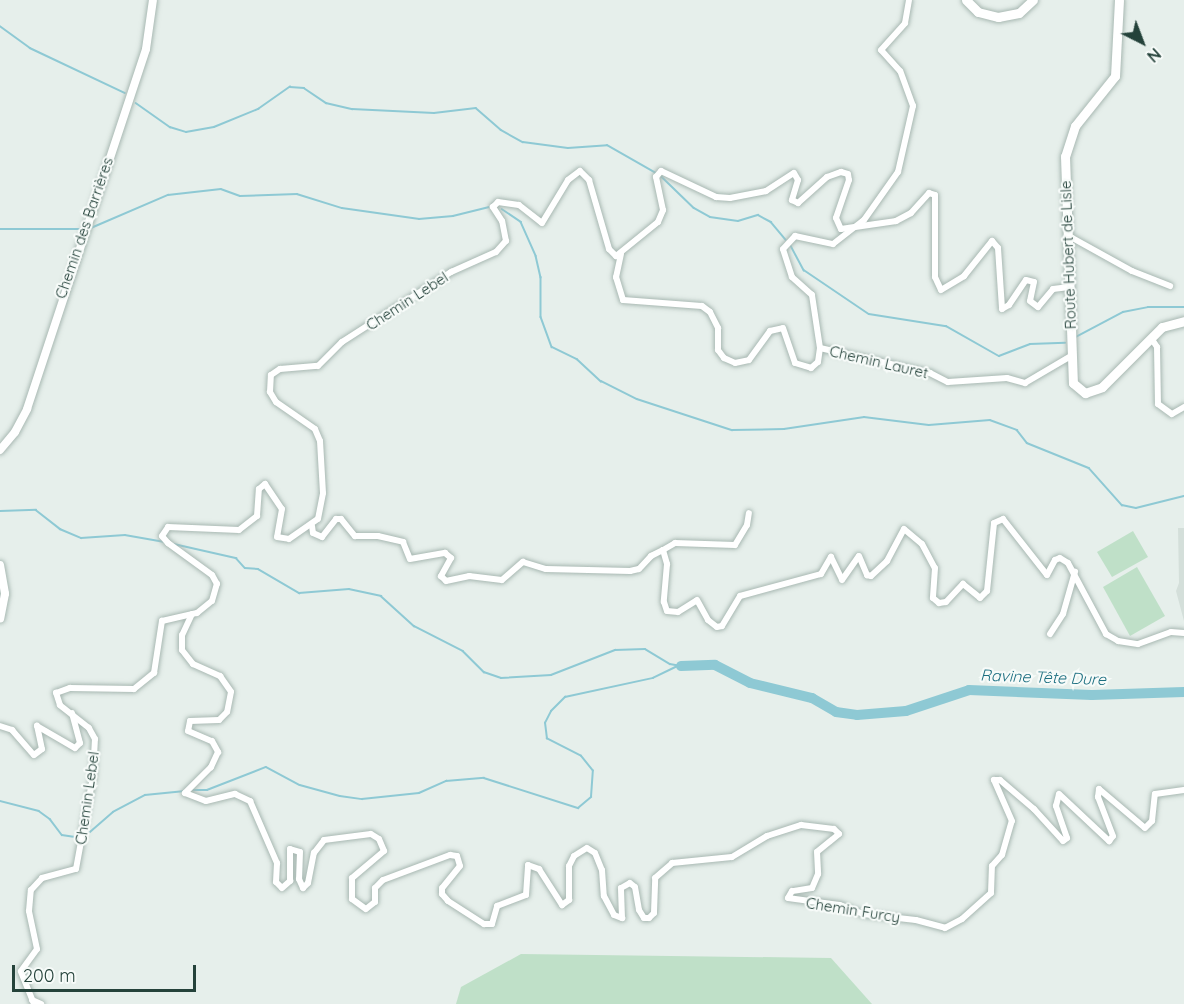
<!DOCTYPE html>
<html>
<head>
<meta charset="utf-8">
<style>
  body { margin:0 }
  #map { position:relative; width:1184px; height:1004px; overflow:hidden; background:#e6efeb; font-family:Quicksand,sans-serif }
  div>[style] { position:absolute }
  .built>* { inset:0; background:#d4dfda }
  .green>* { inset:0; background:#bfe0c8 }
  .stream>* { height:1.5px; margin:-0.75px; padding:0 0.75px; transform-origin:0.75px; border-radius:0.75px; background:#8ec9d4 }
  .river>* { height:10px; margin:-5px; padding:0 5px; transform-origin:5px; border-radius:5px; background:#8ec9d4 }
  .roads { filter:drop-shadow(0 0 2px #a8b8b2) drop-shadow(0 0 2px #a8b8b2) }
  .minor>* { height:6px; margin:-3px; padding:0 3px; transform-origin:3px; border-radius:3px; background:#fff }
  .tertiary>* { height:8px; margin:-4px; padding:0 4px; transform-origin:4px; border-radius:4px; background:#fff }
  .secondary>* { height:9px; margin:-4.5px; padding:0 4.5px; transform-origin:4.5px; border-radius:4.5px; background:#fff }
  span { translate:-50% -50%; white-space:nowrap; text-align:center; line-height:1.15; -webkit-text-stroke:4.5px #f7fbf9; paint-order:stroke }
  .street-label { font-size:15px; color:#24423a }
  .water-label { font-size:16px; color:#1c6f80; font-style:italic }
  .north { position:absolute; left:1112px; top:12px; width:60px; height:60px; -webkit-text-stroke:4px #f7fbf9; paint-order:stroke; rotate:138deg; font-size:16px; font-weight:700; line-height:24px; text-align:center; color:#24423a }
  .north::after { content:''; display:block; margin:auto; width:21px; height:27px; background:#24423a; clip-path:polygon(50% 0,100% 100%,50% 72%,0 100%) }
  .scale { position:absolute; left:12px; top:965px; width:184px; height:27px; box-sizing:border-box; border:3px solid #24423a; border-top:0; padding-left:8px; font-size:18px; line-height:21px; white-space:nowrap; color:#24423a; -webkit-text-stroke:4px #f7fbf9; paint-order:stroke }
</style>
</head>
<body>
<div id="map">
  <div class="built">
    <div style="clip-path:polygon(1178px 528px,1184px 528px,1184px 621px,1176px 591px,1179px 583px)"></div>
  </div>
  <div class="green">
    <div style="clip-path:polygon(1133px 531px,1148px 557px,1112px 577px,1097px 552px)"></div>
    <div style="clip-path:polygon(1137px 567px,1165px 616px,1130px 636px,1103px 587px)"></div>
    <div style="clip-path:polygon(521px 954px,831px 958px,872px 1004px,456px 1004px,461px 987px)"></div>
  </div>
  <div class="stream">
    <div style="left:0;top:26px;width:37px;rotate:36deg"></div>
    <div style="left:30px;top:48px;width:105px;rotate:25.3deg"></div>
    <div style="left:136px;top:103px;width:42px;rotate:35.2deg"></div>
    <div style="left:170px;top:127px;width:17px;rotate:17deg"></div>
    <div style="left:186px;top:132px;width:28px;rotate:-10deg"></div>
    <div style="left:214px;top:127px;width:48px;rotate:-22.2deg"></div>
    <div style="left:258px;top:109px;width:39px;rotate:-35deg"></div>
    <div style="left:290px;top:87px;width:14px;rotate:4deg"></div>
    <div style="left:304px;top:88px;width:27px;rotate:34deg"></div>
    <div style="left:326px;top:103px;width:27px;rotate:13deg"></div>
    <div style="left:352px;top:109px;width:82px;rotate:2.8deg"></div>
    <div style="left:434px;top:113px;width:42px;rotate:-6.8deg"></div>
    <div style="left:476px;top:108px;width:33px;rotate:41deg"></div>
    <div style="left:501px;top:130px;width:25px;rotate:29deg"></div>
    <div style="left:523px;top:142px;width:45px;rotate:7.6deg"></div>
    <div style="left:568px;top:148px;width:39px;rotate:-4deg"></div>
    <div style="left:607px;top:145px;width:56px;rotate:29.7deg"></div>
    <div style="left:660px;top:175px;width:47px;rotate:44.1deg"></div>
    <div style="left:694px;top:208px;width:18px;rotate:29deg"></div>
    <div style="left:710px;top:217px;width:28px;rotate:8deg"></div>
    <div style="left:738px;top:221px;width:21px;rotate:-17deg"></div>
    <div style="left:758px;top:215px;width:15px;rotate:28deg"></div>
    <div style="left:771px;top:222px;width:23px;rotate:50deg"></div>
    <div style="left:502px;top:209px;width:23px;rotate:34deg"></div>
    <div style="left:521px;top:222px;width:37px;rotate:66deg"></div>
    <div style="left:536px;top:256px;width:22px;rotate:77deg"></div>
    <div style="left:541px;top:277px;width:40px;rotate:90deg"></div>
    <div style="left:541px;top:317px;width:32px;rotate:70deg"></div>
    <div style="left:552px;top:347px;width:28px;rotate:26deg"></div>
    <div style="left:577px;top:359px;width:33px;rotate:43deg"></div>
    <div style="left:601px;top:381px;width:40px;rotate:26.6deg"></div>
    <div style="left:637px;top:399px;width:100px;rotate:18.1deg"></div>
    <div style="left:732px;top:430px;width:52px;rotate:-1.1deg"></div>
    <div style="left:784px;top:429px;width:81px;rotate:-8.5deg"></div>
    <div style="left:864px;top:417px;width:65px;rotate:7deg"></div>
    <div style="left:929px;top:425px;width:61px;rotate:-4.7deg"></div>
    <div style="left:990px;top:420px;width:29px;rotate:20deg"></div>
    <div style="left:1017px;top:430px;width:16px;rotate:52deg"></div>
    <div style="left:1027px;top:443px;width:67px;rotate:22deg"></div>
    <div style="left:1089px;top:468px;width:50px;rotate:48.3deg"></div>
    <div style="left:1122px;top:505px;width:14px;rotate:12deg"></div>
    <div style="left:1136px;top:508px;width:49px;rotate:-14deg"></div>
    <div style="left:91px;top:228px;width:84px;rotate:-23.2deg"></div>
    <div style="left:168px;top:195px;width:53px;rotate:-6.5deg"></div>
    <div style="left:221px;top:189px;width:20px;rotate:20deg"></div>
    <div style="left:240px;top:196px;width:57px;rotate:-2deg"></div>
    <div style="left:297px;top:194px;width:47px;rotate:17.3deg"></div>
    <div style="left:342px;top:208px;width:78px;rotate:8.1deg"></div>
    <div style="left:419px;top:219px;width:34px;rotate:-5deg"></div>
    <div style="left:453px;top:216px;width:37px;rotate:-14deg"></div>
    <div style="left:0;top:229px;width:83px"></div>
    <div style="left:790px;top:244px;width:30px;rotate:62deg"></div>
    <div style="left:804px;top:270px;width:78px;rotate:34.1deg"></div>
    <div style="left:869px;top:314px;width:78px;rotate:8.9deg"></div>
    <div style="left:946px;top:326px;width:61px;rotate:29.5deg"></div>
    <div style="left:999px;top:356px;width:33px;rotate:-21deg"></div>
    <div style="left:1030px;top:344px;width:35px;rotate:-2deg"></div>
    <div style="left:1076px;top:337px;width:53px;rotate:-28deg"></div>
    <div style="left:1123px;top:312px;width:25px;rotate:-11deg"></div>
    <div style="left:1148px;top:307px;width:36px"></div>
    <div style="left:0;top:511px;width:36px;rotate:-2deg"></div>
    <div style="left:36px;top:510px;width:31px;rotate:38deg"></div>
    <div style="left:60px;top:529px;width:23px;rotate:23deg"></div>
    <div style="left:81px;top:538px;width:44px;rotate:-3.9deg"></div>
    <div style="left:125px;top:535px;width:40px;rotate:10deg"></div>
    <div style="left:174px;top:544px;width:64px;rotate:12.7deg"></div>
    <div style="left:236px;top:558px;width:13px;rotate:48deg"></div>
    <div style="left:245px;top:568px;width:13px;rotate:4deg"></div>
    <div style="left:258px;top:569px;width:48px;rotate:30.3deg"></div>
    <div style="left:299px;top:593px;width:50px;rotate:-4.6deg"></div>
    <div style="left:349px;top:589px;width:33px;rotate:12deg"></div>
    <div style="left:381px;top:596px;width:45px;rotate:42.3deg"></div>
    <div style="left:414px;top:626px;width:55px;rotate:27deg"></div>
    <div style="left:463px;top:651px;width:30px;rotate:45deg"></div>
    <div style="left:484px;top:672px;width:18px;rotate:19deg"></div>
    <div style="left:501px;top:678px;width:50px;rotate:-3.4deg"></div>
    <div style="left:551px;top:675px;width:69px;rotate:-21.3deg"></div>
    <div style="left:615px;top:650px;width:30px;rotate:-2deg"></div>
    <div style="left:645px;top:649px;width:29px;rotate:31deg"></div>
    <div style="left:670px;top:664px;width:11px;rotate:10deg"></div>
    <div style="left:193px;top:790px;width:14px"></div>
    <div style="left:207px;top:790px;width:63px;rotate:-21.3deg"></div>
    <div style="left:266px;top:767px;width:38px;rotate:28deg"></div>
    <div style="left:300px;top:785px;width:41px;rotate:15.4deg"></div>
    <div style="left:340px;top:796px;width:22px;rotate:8deg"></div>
    <div style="left:362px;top:799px;width:57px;rotate:-6deg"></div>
    <div style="left:419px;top:793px;width:30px;rotate:-24deg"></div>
    <div style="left:446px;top:781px;width:38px;rotate:-5deg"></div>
    <div style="left:484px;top:778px;width:99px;rotate:17.7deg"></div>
    <div style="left:578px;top:808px;width:17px;rotate:-40deg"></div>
    <div style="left:591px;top:797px;width:26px;rotate:-86deg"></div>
    <div style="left:593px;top:771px;width:19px;rotate:-129deg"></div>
    <div style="left:581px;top:756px;width:38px;rotate:-153deg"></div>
    <div style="left:547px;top:739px;width:16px;rotate:-97deg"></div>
    <div style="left:545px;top:723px;width:13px;rotate:-63deg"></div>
    <div style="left:551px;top:711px;width:20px;rotate:-45deg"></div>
    <div style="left:565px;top:697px;width:90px;rotate:-12.2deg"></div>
    <div style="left:653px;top:678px;width:28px;rotate:-26deg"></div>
    <div style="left:0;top:801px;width:40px;rotate:14.4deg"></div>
    <div style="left:39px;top:811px;width:14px;rotate:36deg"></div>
    <div style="left:50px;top:819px;width:20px;rotate:53deg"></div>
    <div style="left:62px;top:835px;width:13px;rotate:9deg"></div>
    <div style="left:90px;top:832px;width:30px;rotate:-41deg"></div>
    <div style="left:113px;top:812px;width:36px;rotate:-28deg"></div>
    <div style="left:145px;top:795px;width:40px;rotate:-5.7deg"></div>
  </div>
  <div class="river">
    <div style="left:681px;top:666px;width:34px;rotate:-2deg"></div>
    <div style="left:715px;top:665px;width:39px;rotate:27deg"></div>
    <div style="left:750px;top:683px;width:64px;rotate:13.6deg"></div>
    <div style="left:812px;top:698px;width:28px;rotate:30deg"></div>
    <div style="left:836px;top:712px;width:21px;rotate:8deg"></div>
    <div style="left:857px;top:715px;width:49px;rotate:-4.7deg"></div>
    <div style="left:906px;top:711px;width:66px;rotate:-18.4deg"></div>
    <div style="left:969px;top:690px;width:123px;rotate:2.3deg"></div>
    <div style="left:1092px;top:695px;width:92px;rotate:-1.9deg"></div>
  </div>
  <div class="roads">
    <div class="minor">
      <div style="left:1067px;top:235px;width:74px;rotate:29deg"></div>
      <div style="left:1132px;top:271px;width:41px;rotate:21.5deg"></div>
      <div style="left:621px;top:254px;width:24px;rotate:102deg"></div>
      <div style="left:616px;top:277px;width:24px;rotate:73deg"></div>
      <div style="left:623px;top:300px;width:79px;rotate:4.3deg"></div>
      <div style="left:702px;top:306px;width:10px;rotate:37deg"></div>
      <div style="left:710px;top:312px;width:18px;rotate:63deg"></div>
      <div style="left:718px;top:328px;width:22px;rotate:90deg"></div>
      <div style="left:718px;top:350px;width:10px;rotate:53deg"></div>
      <div style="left:724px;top:358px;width:12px;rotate:24deg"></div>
      <div style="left:735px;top:363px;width:14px;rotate:-12deg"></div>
      <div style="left:749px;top:360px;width:36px;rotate:-54deg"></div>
      <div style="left:770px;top:331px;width:13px;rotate:-13deg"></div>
      <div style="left:783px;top:328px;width:37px;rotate:71deg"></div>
      <div style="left:795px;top:363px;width:17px;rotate:17deg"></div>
      <div style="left:811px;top:368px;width:9px;rotate:-41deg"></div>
      <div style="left:818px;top:362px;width:14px;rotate:-82deg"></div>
      <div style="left:820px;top:348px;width:54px;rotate:-98.6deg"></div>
      <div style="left:812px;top:295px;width:27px;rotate:-138deg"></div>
      <div style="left:792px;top:277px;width:29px;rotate:-108deg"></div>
      <div style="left:783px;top:249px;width:18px;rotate:-47deg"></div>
      <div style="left:795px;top:236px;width:39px;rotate:12deg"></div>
      <div style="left:833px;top:244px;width:39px;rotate:-38deg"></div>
      <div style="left:864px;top:220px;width:59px;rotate:-54.7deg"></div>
      <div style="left:898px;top:172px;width:68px;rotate:-77.2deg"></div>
      <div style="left:913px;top:106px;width:37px;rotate:-110deg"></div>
      <div style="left:900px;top:71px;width:28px;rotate:-132deg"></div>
      <div style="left:881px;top:50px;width:36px;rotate:-48deg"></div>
      <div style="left:905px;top:23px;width:23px;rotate:-80deg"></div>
      <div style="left:1151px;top:338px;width:11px;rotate:56deg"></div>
      <div style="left:1157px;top:347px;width:57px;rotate:89deg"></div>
      <div style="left:1158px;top:404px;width:17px;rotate:36deg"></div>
      <div style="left:1172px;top:414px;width:14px;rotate:-30deg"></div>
      <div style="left:820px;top:348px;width:113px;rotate:12.8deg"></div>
      <div style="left:930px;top:373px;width:20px;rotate:27deg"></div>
      <div style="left:948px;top:382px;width:59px;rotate:-3.9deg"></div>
      <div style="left:1007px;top:378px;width:19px;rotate:16deg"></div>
      <div style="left:1025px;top:383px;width:53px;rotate:-30.4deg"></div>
      <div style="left:312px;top:526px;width:7px;rotate:82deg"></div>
      <div style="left:313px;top:533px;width:10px;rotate:24deg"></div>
      <div style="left:322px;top:537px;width:23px;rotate:-52deg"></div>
      <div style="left:336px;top:519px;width:5px"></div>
      <div style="left:341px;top:519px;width:22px;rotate:51deg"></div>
      <div style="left:355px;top:536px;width:23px"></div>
      <div style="left:378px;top:536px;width:26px;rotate:13deg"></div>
      <div style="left:403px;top:542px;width:18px;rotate:68deg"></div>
      <div style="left:410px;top:559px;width:36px;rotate:-10deg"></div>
      <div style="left:445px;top:553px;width:8px;rotate:40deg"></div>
      <div style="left:451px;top:558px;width:21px;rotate:119deg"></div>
      <div style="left:441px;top:576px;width:7px;rotate:45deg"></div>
      <div style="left:446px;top:581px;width:24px;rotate:-12deg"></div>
      <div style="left:469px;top:576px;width:33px;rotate:7deg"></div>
      <div style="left:502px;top:580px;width:28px;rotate:-41deg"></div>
      <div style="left:523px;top:562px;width:24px;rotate:17deg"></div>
      <div style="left:546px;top:569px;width:84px;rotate:1.4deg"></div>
      <div style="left:630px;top:571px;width:9px;rotate:-13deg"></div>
      <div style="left:639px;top:569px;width:18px;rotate:-47deg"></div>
      <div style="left:651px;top:556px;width:13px;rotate:-27deg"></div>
      <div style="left:663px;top:550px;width:15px;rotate:74deg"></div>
      <div style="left:667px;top:564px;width:38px;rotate:95deg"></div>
      <div style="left:664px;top:602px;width:9px;rotate:72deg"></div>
      <div style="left:667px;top:611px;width:11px;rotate:5deg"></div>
      <div style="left:678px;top:612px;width:22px;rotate:-32deg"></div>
      <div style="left:697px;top:600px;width:23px;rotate:61deg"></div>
      <div style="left:708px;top:620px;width:11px;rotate:38deg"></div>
      <div style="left:717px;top:627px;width:5px;rotate:-11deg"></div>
      <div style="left:722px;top:626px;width:35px;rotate:-59deg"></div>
      <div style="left:740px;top:596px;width:84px;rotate:-15.2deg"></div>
      <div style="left:821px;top:574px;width:20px;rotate:-60deg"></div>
      <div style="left:831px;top:557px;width:25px;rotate:64deg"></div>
      <div style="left:842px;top:580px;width:29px;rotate:-55deg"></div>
      <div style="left:859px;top:556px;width:21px;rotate:67deg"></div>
      <div style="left:867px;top:575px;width:4px;rotate:14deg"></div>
      <div style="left:871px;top:576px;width:22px;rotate:-43deg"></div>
      <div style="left:887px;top:561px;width:36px;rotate:-62deg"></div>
      <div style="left:904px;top:529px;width:23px;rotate:40deg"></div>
      <div style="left:922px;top:544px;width:27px;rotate:62deg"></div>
      <div style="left:935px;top:568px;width:30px;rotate:94deg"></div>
      <div style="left:933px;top:598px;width:8px;rotate:40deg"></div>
      <div style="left:939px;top:603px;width:7px;rotate:-8deg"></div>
      <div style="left:946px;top:602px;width:25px;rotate:-47deg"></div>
      <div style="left:963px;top:584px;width:22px;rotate:39deg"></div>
      <div style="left:980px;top:598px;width:10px;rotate:-45deg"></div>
      <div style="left:987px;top:591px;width:68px;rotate:-84.1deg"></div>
      <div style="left:994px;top:523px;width:10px;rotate:-24deg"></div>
      <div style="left:1003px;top:519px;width:71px;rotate:51.8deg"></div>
      <div style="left:1047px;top:575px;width:17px;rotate:-62deg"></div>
      <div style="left:1055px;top:560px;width:5px;rotate:-22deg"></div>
      <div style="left:1060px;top:558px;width:9px;rotate:32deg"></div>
      <div style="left:1068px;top:563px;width:81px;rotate:61.8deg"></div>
      <div style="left:1106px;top:634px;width:14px;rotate:30deg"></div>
      <div style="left:1118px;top:641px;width:20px;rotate:9deg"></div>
      <div style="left:1138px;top:644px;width:35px;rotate:-20deg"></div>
      <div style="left:1171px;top:632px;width:13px;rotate:4deg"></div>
      <div style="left:663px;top:550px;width:14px;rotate:-30deg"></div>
      <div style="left:675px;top:543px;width:60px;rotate:1.9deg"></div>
      <div style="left:735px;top:545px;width:23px;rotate:-59deg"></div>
      <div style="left:747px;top:525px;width:12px;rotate:-81deg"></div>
      <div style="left:192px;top:614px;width:23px;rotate:115deg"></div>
      <div style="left:182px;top:635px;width:15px;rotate:90deg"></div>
      <div style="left:182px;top:650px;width:18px;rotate:52deg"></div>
      <div style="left:193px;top:664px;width:30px;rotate:24deg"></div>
      <div style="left:220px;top:676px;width:19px;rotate:55deg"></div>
      <div style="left:231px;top:692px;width:20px;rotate:101deg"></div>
      <div style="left:227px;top:712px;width:11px;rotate:135deg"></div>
      <div style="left:219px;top:720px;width:29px;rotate:178deg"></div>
      <div style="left:190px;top:721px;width:10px;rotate:101deg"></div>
      <div style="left:188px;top:731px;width:26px;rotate:23deg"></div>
      <div style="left:212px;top:741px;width:13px;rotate:61deg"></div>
      <div style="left:218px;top:752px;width:17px;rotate:115deg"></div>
      <div style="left:211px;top:767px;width:37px;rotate:135deg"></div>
      <div style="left:185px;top:793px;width:22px;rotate:21deg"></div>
      <div style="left:206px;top:801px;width:30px;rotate:-14deg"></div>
      <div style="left:235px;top:794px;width:17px;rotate:25deg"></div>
      <div style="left:250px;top:801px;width:68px;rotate:66.5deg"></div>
      <div style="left:277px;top:863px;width:19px;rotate:93deg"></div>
      <div style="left:276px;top:882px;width:8px;rotate:45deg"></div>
      <div style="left:282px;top:888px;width:11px;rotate:-41deg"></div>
      <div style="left:290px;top:881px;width:32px;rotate:-90deg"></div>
      <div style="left:290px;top:849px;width:10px;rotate:17deg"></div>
      <div style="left:300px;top:852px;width:27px;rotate:92deg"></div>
      <div style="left:299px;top:879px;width:10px;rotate:66deg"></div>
      <div style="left:303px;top:888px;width:7px;rotate:-45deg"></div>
      <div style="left:308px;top:883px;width:31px;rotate:-79deg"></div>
      <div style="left:314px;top:853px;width:16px;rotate:-52deg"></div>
      <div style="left:324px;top:840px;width:47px;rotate:-7.3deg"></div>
      <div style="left:371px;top:834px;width:9px;rotate:32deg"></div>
      <div style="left:379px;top:839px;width:13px;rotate:67deg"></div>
      <div style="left:384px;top:851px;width:42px;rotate:139.8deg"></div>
      <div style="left:352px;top:878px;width:21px;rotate:90deg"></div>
      <div style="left:352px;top:899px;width:17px;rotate:36deg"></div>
      <div style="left:366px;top:909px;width:11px;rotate:-38deg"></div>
      <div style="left:375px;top:902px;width:14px;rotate:-90deg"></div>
      <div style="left:375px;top:888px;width:11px;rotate:-45deg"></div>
      <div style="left:383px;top:880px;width:72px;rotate:-20.5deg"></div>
      <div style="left:450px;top:855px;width:7px;rotate:8deg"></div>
      <div style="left:457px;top:856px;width:10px;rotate:73deg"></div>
      <div style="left:460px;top:866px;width:28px;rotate:129deg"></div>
      <div style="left:442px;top:888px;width:6px;rotate:90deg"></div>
      <div style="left:442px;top:894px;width:9px;rotate:49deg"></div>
      <div style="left:448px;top:901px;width:43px;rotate:32.6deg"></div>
      <div style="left:484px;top:924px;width:8px"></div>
      <div style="left:492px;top:924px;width:19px;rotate:-74deg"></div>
      <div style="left:497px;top:906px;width:31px;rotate:-21deg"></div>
      <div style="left:526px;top:895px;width:30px;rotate:-86deg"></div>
      <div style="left:528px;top:865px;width:12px;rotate:20deg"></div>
      <div style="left:539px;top:869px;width:43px;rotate:57.4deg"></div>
      <div style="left:562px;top:905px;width:9px;rotate:-36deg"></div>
      <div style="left:569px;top:900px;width:34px;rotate:-90deg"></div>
      <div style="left:569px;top:866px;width:11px;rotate:-63deg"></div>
      <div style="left:574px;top:856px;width:15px;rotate:-32deg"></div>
      <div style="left:587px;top:848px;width:9px;rotate:32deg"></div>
      <div style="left:595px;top:853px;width:18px;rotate:68deg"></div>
      <div style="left:602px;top:870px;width:26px;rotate:86deg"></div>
      <div style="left:604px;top:896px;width:21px;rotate:62deg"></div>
      <div style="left:614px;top:915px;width:9px;rotate:21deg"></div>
      <div style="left:622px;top:918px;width:30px;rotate:-92deg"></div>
      <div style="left:621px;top:888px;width:10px;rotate:-29deg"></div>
      <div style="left:630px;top:883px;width:6px;rotate:39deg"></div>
      <div style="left:635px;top:887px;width:23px;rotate:80deg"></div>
      <div style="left:639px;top:910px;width:9px;rotate:58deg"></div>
      <div style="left:644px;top:918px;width:5px"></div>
      <div style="left:649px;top:918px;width:7px;rotate:-45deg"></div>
      <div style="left:654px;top:913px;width:35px;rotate:-88deg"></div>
      <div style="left:655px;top:878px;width:23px;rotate:-41deg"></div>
      <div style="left:672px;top:863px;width:60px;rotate:-5.7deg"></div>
      <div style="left:732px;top:857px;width:41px;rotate:-31deg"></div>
      <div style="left:767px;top:836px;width:36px;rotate:-18deg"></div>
      <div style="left:801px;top:825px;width:33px;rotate:7deg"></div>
      <div style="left:834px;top:829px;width:7px;rotate:45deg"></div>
      <div style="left:839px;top:834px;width:28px;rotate:141deg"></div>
      <div style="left:817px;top:852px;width:22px;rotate:87deg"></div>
      <div style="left:818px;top:874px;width:15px;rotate:113deg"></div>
      <div style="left:812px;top:888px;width:20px;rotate:171deg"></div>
      <div style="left:792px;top:891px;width:8px;rotate:120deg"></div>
      <div style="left:788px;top:898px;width:52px;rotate:7.7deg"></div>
      <div style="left:840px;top:905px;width:25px;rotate:21deg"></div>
      <div style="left:863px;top:914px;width:53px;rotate:6.5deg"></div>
      <div style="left:916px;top:920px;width:30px;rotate:15deg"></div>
      <div style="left:945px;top:928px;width:19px;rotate:-28deg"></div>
      <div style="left:962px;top:919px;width:39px;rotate:-42deg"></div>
      <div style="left:991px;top:893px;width:27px;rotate:-88deg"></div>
      <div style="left:992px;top:866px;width:15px;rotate:-48deg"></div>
      <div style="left:1002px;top:855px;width:35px;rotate:-74deg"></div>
      <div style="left:1012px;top:821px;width:45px;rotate:-113.7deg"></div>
      <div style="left:994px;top:780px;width:6px"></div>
      <div style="left:1000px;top:780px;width:45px;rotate:40.5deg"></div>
      <div style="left:1034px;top:809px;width:43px;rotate:47.8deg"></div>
      <div style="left:1063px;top:841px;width:5px;rotate:-37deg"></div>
      <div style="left:1067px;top:838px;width:34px;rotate:-109deg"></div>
      <div style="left:1056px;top:806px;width:12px;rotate:-76deg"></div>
      <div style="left:1059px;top:794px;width:69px;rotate:43.2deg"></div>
      <div style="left:1109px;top:841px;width:6px;rotate:-51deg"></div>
      <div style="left:1113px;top:836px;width:42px;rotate:-111deg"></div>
      <div style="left:1098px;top:797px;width:8px;rotate:-83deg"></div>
      <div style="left:1099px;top:789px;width:60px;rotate:40.3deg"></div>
      <div style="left:1145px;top:828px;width:10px;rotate:-45deg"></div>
      <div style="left:1152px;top:821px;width:27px;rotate:-84deg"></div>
      <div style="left:1155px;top:794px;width:29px;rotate:-8deg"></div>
      <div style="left:1050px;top:634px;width:24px;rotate:-57deg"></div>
      <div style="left:1063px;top:614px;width:44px;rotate:-74.1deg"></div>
      <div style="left:0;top:726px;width:13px;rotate:18deg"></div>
      <div style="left:12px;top:730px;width:33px;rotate:49deg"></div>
      <div style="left:34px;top:755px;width:10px;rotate:-37deg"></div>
      <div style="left:42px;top:749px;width:24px;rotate:-102deg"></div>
      <div style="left:37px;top:726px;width:44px;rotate:30.1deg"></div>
      <div style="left:75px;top:748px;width:7px;rotate:-45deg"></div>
      <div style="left:80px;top:743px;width:31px;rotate:-105deg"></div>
      <div style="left:32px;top:1000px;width:10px;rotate:24deg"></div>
      <div style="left:34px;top:1004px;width:35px;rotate:-112deg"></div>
      <div style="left:21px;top:971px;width:27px;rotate:-54deg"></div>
      <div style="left:37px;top:949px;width:39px;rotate:-102deg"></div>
      <div style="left:29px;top:911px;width:21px;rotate:-85deg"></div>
      <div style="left:31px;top:890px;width:16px;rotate:-47deg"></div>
      <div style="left:42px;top:878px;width:35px;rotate:-15deg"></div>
      <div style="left:76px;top:869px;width:95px;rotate:-79.6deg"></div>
      <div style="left:93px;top:776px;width:37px;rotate:-87deg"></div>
      <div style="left:95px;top:739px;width:13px;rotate:-119deg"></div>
      <div style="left:89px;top:728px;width:37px;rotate:-142deg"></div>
      <div style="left:60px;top:705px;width:13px;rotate:-108deg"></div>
      <div style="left:56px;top:693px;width:15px;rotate:-20deg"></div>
      <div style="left:70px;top:688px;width:64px;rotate:0.9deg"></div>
      <div style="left:134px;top:689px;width:26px;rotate:-39deg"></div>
      <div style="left:154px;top:673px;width:53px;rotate:-81.3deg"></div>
      <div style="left:162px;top:621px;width:36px;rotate:-13deg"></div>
      <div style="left:197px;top:613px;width:19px;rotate:-39deg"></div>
      <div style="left:212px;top:601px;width:18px;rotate:-74deg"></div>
      <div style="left:217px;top:584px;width:10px;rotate:-119deg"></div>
      <div style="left:212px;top:575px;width:54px;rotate:-144deg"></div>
      <div style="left:168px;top:543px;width:9px;rotate:-131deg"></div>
      <div style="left:162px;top:536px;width:11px;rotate:-56deg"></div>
      <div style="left:168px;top:527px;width:71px;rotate:2.4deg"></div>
      <div style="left:239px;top:530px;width:23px;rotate:-38deg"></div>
      <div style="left:257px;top:516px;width:27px;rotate:-86deg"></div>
      <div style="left:259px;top:489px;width:8px;rotate:-40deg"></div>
      <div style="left:265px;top:484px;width:30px;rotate:56deg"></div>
      <div style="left:282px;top:509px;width:28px;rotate:100deg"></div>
      <div style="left:277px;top:537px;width:12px;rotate:9deg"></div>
      <div style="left:289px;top:539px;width:35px;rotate:-35deg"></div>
      <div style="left:318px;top:519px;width:26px;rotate:-79deg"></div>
      <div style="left:323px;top:493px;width:52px;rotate:-93.3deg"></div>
      <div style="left:320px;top:441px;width:13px;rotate:-113deg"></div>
      <div style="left:315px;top:429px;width:47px;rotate:-145.3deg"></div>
      <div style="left:276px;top:402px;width:12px;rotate:-121deg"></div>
      <div style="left:270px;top:392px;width:17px;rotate:-87deg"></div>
      <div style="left:271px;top:375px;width:11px;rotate:-34deg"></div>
      <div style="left:280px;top:369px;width:38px;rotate:-5deg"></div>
      <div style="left:318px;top:366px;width:34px;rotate:-45deg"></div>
      <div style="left:342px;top:342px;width:130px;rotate:-32.7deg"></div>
      <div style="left:451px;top:272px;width:49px;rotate:-24deg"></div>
      <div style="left:496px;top:252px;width:15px;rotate:-48deg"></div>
      <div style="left:506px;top:241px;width:20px;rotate:-101deg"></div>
      <div style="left:502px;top:221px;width:17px;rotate:-123deg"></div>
      <div style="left:493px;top:207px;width:7px;rotate:-45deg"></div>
      <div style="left:498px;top:202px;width:21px;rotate:8deg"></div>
      <div style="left:519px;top:205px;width:29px;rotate:38deg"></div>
      <div style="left:542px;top:223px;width:50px;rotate:-58.8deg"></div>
      <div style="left:568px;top:180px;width:15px;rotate:-37deg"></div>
      <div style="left:580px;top:171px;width:13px;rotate:45deg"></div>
      <div style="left:589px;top:180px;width:72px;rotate:73.8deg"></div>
      <div style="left:609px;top:249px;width:10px;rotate:45deg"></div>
      <div style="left:616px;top:256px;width:54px;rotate:-39deg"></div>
      <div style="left:658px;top:222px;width:13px;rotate:-67deg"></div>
      <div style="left:663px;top:210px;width:34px;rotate:-102deg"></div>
      <div style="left:656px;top:177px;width:8px;rotate:-50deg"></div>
      <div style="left:661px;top:171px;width:61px;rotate:25.3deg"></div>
      <div style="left:716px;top:197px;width:14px;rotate:4deg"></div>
      <div style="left:730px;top:198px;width:37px;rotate:-11deg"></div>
      <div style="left:766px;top:191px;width:33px;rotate:-33deg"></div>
      <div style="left:794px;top:173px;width:8px;rotate:60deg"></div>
      <div style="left:798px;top:180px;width:21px;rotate:107deg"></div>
      <div style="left:792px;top:200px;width:7px;rotate:27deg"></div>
      <div style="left:798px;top:203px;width:39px;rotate:-42deg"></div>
      <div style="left:827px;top:177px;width:15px;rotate:-20deg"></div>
      <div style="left:841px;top:172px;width:7px;rotate:16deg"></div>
      <div style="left:848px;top:174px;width:6px;rotate:81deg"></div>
      <div style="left:849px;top:180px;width:40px;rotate:108.9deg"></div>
      <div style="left:836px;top:218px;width:12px;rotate:66deg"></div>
      <div style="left:841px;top:229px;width:56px;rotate:-8.3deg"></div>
      <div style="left:896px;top:221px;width:17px;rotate:-28deg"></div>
      <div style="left:911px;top:213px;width:27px;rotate:-48deg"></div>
      <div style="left:929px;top:193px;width:6px;rotate:18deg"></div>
      <div style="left:935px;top:195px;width:82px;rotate:90deg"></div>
      <div style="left:935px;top:277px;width:14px;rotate:65deg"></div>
      <div style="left:941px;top:290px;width:27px;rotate:-31deg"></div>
      <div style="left:964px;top:276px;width:45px;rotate:-51.3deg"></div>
      <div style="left:992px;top:241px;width:9px;rotate:49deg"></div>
      <div style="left:998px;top:248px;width:61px;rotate:86.2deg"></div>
      <div style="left:1002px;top:309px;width:8px;rotate:-30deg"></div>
      <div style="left:1009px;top:305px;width:30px;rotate:-56deg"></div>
      <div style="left:1026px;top:280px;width:8px;rotate:14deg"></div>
      <div style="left:1034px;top:282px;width:19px;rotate:102deg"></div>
      <div style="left:1030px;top:301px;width:10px;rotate:37deg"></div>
      <div style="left:1038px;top:307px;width:23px;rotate:-50deg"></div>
      <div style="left:1053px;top:289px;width:16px;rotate:-7deg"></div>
    </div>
    <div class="tertiary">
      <div style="left:0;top:450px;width:23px;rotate:-50deg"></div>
      <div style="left:15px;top:432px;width:26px;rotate:-62deg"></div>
      <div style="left:27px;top:409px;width:379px;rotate:-71.7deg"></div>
      <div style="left:146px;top:49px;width:49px;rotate:-81.9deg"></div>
      <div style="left:0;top:565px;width:29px;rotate:80deg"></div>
      <div style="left:5px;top:594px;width:25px;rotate:101deg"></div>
    </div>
    <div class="secondary">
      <div style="left:966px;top:0;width:17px;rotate:45deg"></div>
      <div style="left:978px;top:12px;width:21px;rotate:14deg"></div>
      <div style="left:998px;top:17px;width:21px;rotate:-11deg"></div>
      <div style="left:1019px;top:13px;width:19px;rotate:-43deg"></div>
      <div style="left:1119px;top:0;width:76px;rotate:93deg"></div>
      <div style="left:1115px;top:76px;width:64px;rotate:128.7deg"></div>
      <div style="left:1075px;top:126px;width:32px;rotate:108deg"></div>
      <div style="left:1065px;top:156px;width:227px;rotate:88deg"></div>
      <div style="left:1073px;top:383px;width:16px;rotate:40deg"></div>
      <div style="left:1085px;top:393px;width:18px;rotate:-19deg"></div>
      <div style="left:1102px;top:387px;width:85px;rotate:-45deg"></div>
      <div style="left:1162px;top:327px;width:23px;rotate:-15deg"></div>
    </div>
  </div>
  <div class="street-label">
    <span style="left:84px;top:228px;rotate:-71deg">Chemin des Barrières</span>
    <span style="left:1068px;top:255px;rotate:-92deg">Route Hubert de Lisle</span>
    <span style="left:407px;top:301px;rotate:-33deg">Chemin Lebel</span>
    <span style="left:879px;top:362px;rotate:13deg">Chemin Lauret</span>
    <span style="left:87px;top:798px;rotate:-82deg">Chemin Lebel</span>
    <span style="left:853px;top:910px;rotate:9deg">Chemin Furcy</span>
  </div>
  <div class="water-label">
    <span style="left:1043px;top:677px;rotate:2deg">Ravine Tête Dure</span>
  </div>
  <div class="north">N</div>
  <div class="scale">200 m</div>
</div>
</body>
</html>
